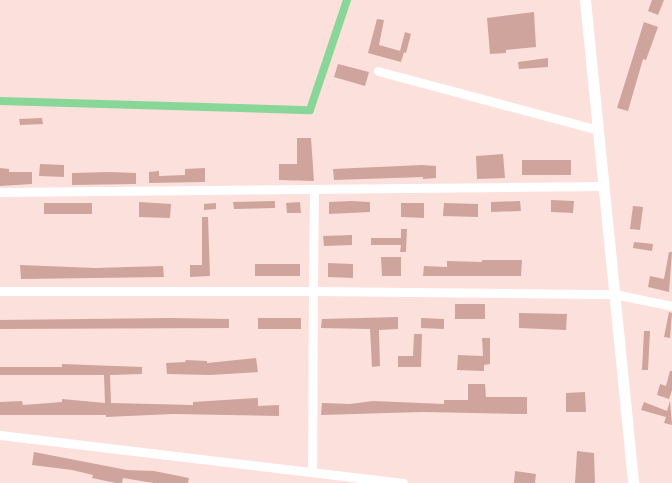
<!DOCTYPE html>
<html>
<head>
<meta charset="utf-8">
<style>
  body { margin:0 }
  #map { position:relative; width:672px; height:483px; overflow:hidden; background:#fce0db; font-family:Karla,sans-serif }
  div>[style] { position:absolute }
  .canal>* { height:8px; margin:-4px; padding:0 4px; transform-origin:4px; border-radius:4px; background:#89d699 }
  .building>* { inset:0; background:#cfa49c }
  .minor>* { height:9px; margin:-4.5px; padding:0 4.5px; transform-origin:4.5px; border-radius:4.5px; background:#fff }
  .tertiary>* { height:11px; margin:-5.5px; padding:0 5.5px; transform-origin:5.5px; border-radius:5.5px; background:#fff }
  span { translate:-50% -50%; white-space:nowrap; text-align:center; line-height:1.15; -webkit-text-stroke:3.5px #fcf2f0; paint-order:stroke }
</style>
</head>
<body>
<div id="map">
  <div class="canal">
    <div style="left:0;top:101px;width:310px;rotate:1.7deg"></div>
    <div style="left:310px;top:110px;width:116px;rotate:-71.4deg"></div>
  </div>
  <div class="building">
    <div style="clip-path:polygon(652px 0,664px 0,658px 15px,648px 11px)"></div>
    <div style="clip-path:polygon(534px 12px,536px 47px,506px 50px,506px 53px,490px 54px,487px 18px)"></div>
    <div style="clip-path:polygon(377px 19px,384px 20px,379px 45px,404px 52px,401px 62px,368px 53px)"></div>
    <div style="clip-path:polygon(644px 22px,658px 27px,646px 60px,643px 59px,628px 111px,617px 108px)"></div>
    <div style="clip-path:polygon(405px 32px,411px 34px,406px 53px,400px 51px)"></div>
    <div style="clip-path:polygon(548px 58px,548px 67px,519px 69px,518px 62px)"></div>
    <div style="clip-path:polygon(338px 64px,369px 72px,365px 86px,334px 77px)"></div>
    <div style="clip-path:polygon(42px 118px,43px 124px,20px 125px,19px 119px)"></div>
    <div style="clip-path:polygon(297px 138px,311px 138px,314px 181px,279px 180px,279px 164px,297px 164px)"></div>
    <div style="clip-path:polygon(503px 154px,505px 178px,477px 179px,476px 156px)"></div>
    <div style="clip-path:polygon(522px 160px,571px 160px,571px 175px,522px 175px)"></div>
    <div style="clip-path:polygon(40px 164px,64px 165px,64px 177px,39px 176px)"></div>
    <div style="clip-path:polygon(422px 165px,436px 166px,436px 178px,423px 179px,423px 177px,334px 180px,333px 169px)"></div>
    <div style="clip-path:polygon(0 168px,9px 169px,9px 172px,32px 172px,32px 184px,0 186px)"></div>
    <div style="clip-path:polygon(205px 168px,205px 182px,149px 183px,149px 172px,159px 171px,159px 176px,185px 175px,185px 169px)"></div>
    <div style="clip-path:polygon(110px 172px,136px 173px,136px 184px,72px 185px,72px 173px)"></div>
    <div style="clip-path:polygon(551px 200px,574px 201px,573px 213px,551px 212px)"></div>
    <div style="clip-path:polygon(275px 201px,275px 208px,234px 209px,233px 202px)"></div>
    <div style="clip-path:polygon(352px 201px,370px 202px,370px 212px,329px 214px,329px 202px)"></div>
    <div style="clip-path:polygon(520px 201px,521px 211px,491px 212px,491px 202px)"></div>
    <div style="clip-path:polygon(139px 202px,171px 204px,170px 218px,139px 217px)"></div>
    <div style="clip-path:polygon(300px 202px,301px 213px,287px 213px,286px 203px)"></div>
    <div style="clip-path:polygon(44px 203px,92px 203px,92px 214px,44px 214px)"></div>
    <div style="clip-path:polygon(216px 203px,216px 209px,204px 210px,204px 204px)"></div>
    <div style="clip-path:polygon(401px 203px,424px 203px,424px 218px,401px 217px)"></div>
    <div style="clip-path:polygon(444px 203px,478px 204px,478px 217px,443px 216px)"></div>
    <div style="clip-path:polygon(633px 206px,643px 207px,640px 230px,630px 229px)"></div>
    <div style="clip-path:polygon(202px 217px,208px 217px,210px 276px,190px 277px,190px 265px,202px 265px)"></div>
    <div style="clip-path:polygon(401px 229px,407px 229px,406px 252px,400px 252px,401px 245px,371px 245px,371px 238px,401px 238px)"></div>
    <div style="clip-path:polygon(352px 235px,352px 245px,324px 246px,323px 236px)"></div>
    <div style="clip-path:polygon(634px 242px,653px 244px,652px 251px,633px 248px)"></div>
    <div style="clip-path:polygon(669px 252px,672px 252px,669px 292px,648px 287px,650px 276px,664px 279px)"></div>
    <div style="clip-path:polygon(381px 257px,401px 257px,401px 276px,382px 276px)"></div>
    <div style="clip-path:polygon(482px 260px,522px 260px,521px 276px,423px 276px,424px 266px,447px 267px,447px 261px,482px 262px)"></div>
    <div style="clip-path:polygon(328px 263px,353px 264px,353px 278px,328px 277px)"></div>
    <div style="clip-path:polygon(255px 264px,300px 264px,300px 276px,255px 276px)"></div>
    <div style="clip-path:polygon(20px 265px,95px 268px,163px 266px,164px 277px,21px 279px)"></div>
    <div style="clip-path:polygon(455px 304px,485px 304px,485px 319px,455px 319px)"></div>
    <div style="clip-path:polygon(669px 312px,672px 313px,670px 338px,664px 337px)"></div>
    <div style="clip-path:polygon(519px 313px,567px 314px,566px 330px,519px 328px)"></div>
    <div style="clip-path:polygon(398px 317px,398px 329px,379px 330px,380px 366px,372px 367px,370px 329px,321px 328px,322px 319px)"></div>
    <div style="clip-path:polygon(171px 318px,229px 319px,229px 328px,0 329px,0 320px)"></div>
    <div style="clip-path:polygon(258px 318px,301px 318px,301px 329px,258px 329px)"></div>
    <div style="clip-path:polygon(421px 318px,444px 319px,444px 329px,421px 328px)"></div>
    <div style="clip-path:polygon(644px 331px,650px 331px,648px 370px,642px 370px)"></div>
    <div style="clip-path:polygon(414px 334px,422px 334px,421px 367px,398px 367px,398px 356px,413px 356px)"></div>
    <div style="clip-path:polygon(482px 338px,490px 338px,490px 364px,484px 365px,484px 371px,457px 370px,458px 355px,483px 356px)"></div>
    <div style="clip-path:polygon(256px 358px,258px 372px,210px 375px,167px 374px,166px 363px,185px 362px,186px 360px,207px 361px,207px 363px)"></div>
    <div style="clip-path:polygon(62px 364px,142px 367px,142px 374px,110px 375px,111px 403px,193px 405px,193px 402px,258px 398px,258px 406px,279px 405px,279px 416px,173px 414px,106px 417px,106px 415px,0 415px,0 402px,22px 401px,23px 405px,62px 402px,62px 399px,105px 403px,104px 375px,0 375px,0 367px,62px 367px)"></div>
    <div style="clip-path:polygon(670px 371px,672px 371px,672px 390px,669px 399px,657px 395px,660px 384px,666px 386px)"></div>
    <div style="clip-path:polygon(468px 384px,485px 384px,486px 397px,527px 397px,527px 414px,422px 412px,321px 415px,322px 403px,350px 404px,373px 401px,444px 404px,444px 400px,468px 400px)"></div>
    <div style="clip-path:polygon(585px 392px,586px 412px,566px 412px,566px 393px)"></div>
    <div style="clip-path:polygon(670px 401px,672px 425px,664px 423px,666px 417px,641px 410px,644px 402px,667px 411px)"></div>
    <div style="clip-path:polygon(577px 451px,594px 453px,595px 483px,575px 483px)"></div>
    <div style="clip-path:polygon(34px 452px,127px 470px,154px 471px,189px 478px,188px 483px,154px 483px,123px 478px,122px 483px,116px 483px,92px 478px,93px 475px,72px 470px,32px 465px)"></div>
    <div style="clip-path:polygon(515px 471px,536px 474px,535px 483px,514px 483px)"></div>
  </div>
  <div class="minor">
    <div style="left:378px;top:71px;width:228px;rotate:15deg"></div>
    <div style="left:314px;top:189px;width:102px;rotate:90.6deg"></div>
    <div style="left:313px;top:291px;width:301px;rotate:0.6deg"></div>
    <div style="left:614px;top:294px;width:59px;rotate:11.7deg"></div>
    <div style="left:0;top:192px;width:603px;rotate:-0.57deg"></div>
    <div style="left:0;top:291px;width:313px"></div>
    <div style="left:313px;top:291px;width:181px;rotate:90.3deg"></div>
    <div style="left:0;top:435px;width:406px;rotate:6.8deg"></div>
  </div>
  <div class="tertiary">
    <div style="left:585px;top:0;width:485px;rotate:84.3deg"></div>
  </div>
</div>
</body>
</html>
